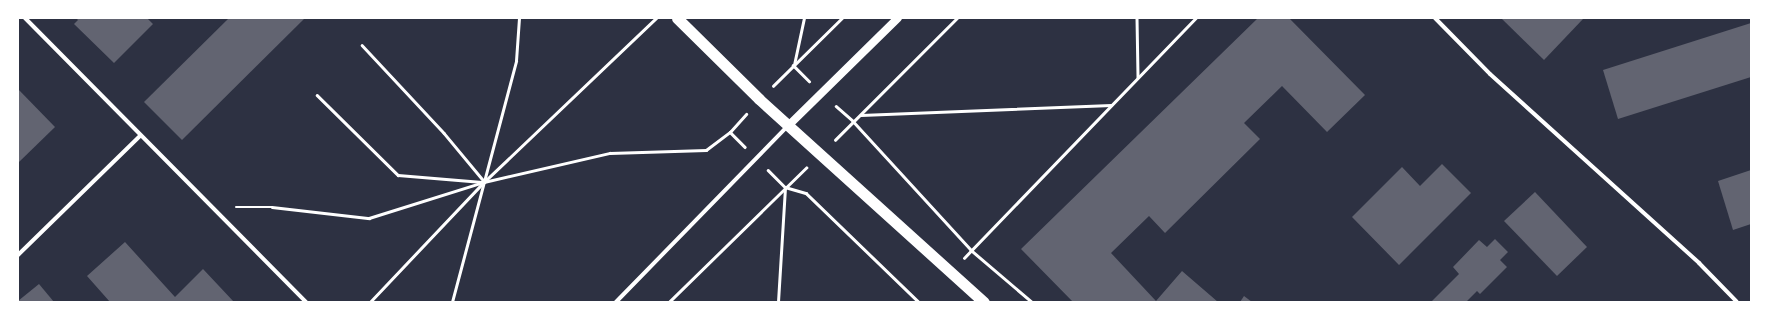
<!DOCTYPE html>
<html>
<head>
<meta charset="utf-8">
<style>
  body { margin:0 }
  #map { position:relative; width:1769px; height:320px; overflow:hidden; background:#2d3142; font-family:"Nunito Sans",sans-serif }
  div>[style] { position:absolute }
  .building>* { inset:0; background:#626471 }
  .path>* { height:2.5px; margin:-1.25px; padding:0 1.25px; transform-origin:1.25px; border-radius:1.25px; background:#fff }
  .minor>* { height:4px; margin:-2px; padding:0 2px; transform-origin:2px; border-radius:2px; background:#fff }
  .secondary>* { height:8px; margin:-4px; padding:0 4px; transform-origin:4px; border-radius:4px; background:#fff }
  .trunk>* { height:11px; margin:-5.5px; padding:0 5.5px; transform-origin:5.5px; border-radius:5.5px; background:#fff }
  span { translate:-50% -50%; white-space:nowrap; text-align:center; line-height:1.15; -webkit-text-stroke:4px #fff; paint-order:stroke }
  .frame { position:absolute; inset:0; border:19px solid #fff; pointer-events:none }
</style>
</head>
<body>
<div id="map">
  <div class="building">
    <div style="clip-path:polygon(76px 18px,147px 18px,153px 24px,114px 63px,74px 24px,78px 20px)"></div>
    <div style="clip-path:polygon(229px 18px,305px 18px,182px 140px,144px 102px)"></div>
    <div style="clip-path:polygon(1258px 18px,1289px 18px,1365px 95px,1327px 132px,1282px 86px,1244px 123px,1260px 139px,1165px 233px,1149px 216px,1111px 253px,1156px 301px,1182px 271px,1218px 302px,1073px 302px,1021px 249px)"></div>
    <div style="clip-path:polygon(1501px 18px,1582px 18px,1583px 19px,1544px 60px)"></div>
    <div style="clip-path:polygon(1751px 23px,1751px 77px,1618px 119px,1603px 70px)"></div>
    <div style="clip-path:polygon(18px 89px,55px 127px,18px 163px)"></div>
    <div style="clip-path:polygon(1442px 164px,1471px 193px,1399px 265px,1352px 217px,1402px 167px,1420px 186px)"></div>
    <div style="clip-path:polygon(1751px 170px,1751px 224px,1733px 230px,1718px 181px)"></div>
    <div style="clip-path:polygon(1535px 192px,1587px 247px,1557px 276px,1504px 221px)"></div>
    <div style="clip-path:polygon(1495px 239px,1508px 252px,1500px 260px,1507px 267px,1480px 294px,1477px 291px,1466px 302px,1431px 302px,1459px 274px,1453px 267px,1479px 240px,1487px 247px)"></div>
    <div style="clip-path:polygon(125px 242px,175px 297px,203px 269px,234px 302px,110px 302px,87px 276px)"></div>
    <div style="clip-path:polygon(39px 284px,54px 302px,18px 302px,18px 301px)"></div>
    <div style="clip-path:polygon(1244px 296px,1252px 302px,1240px 302px)"></div>
  </div>
  <div class="path">
    <div style="left:1137px;top:18px;width:59px;rotate:89deg"></div>
    <div style="left:362px;top:45px;width:120px;rotate:47deg"></div>
    <div style="left:444px;top:133px;width:62px;rotate:50.2deg"></div>
    <div style="left:793px;top:65px;width:23px;rotate:45deg"></div>
    <div style="left:794px;top:65px;width:48px;rotate:-78deg"></div>
    <div style="left:773px;top:86px;width:97px;rotate:-44.6deg"></div>
    <div style="left:317px;top:95px;width:114px;rotate:44.6deg"></div>
    <div style="left:398px;top:175px;width:84px;rotate:4.8deg"></div>
    <div style="left:836px;top:106px;width:23px;rotate:41deg"></div>
    <div style="left:853px;top:121px;width:175px;rotate:47.5deg"></div>
    <div style="left:971px;top:250px;width:80px;rotate:40.4deg"></div>
    <div style="left:861px;top:115px;width:250px;rotate:-2.3deg"></div>
    <div style="left:730px;top:132px;width:21px;rotate:45deg"></div>
    <div style="left:835px;top:140px;width:173px;rotate:-45deg"></div>
    <div style="left:768px;top:170px;width:24px;rotate:45deg"></div>
    <div style="left:785px;top:187px;width:22px;rotate:16deg"></div>
    <div style="left:806px;top:193px;width:157px;rotate:44deg"></div>
    <div style="left:236px;top:207px;width:36px"></div>
    <div style="left:272px;top:207px;width:98px;rotate:6.5deg"></div>
    <div style="left:369px;top:218px;width:121px;rotate:-17.4deg"></div>
    <div style="left:484px;top:182px;width:129px;rotate:-13deg"></div>
    <div style="left:610px;top:153px;width:96px;rotate:-1.8deg"></div>
    <div style="left:706px;top:150px;width:30px;rotate:-37deg"></div>
    <div style="left:730px;top:132px;width:24px;rotate:-48deg"></div>
    <div style="left:964px;top:258px;width:334px;rotate:-46deg"></div>
    <div style="left:370px;top:302px;width:166px;rotate:-46.5deg"></div>
    <div style="left:484px;top:182px;width:238px;rotate:-43.6deg"></div>
    <div style="left:452px;top:302px;width:249px;rotate:-75.1deg"></div>
    <div style="left:516px;top:61px;width:43px;rotate:-86deg"></div>
    <div style="left:669px;top:302px;width:192px;rotate:-44.4deg"></div>
    <div style="left:778px;top:302px;width:114px;rotate:-86.5deg"></div>
  </div>
  <div class="minor">
    <div style="left:25px;top:18px;width:400px;rotate:45.3deg"></div>
    <div style="left:1435px;top:18px;width:78px;rotate:45.5deg"></div>
    <div style="left:1490px;top:74px;width:282px;rotate:42.1deg"></div>
    <div style="left:1699px;top:263px;width:54px;rotate:45.7deg"></div>
    <div style="left:18px;top:255px;width:170px;rotate:-44.3deg"></div>
    <div style="left:616px;top:302px;width:246px;rotate:-45.7deg"></div>
  </div>
  <div class="secondary">
    <div style="left:788px;top:126px;width:154px;rotate:-44.5deg"></div>
  </div>
  <div class="trunk">
    <div style="left:677px;top:18px;width:115px;rotate:44.6deg"></div>
    <div style="left:759px;top:99px;width:303px;rotate:42.1deg"></div>
  </div>
  <div class="frame"></div>
</div>
</body>
</html>
